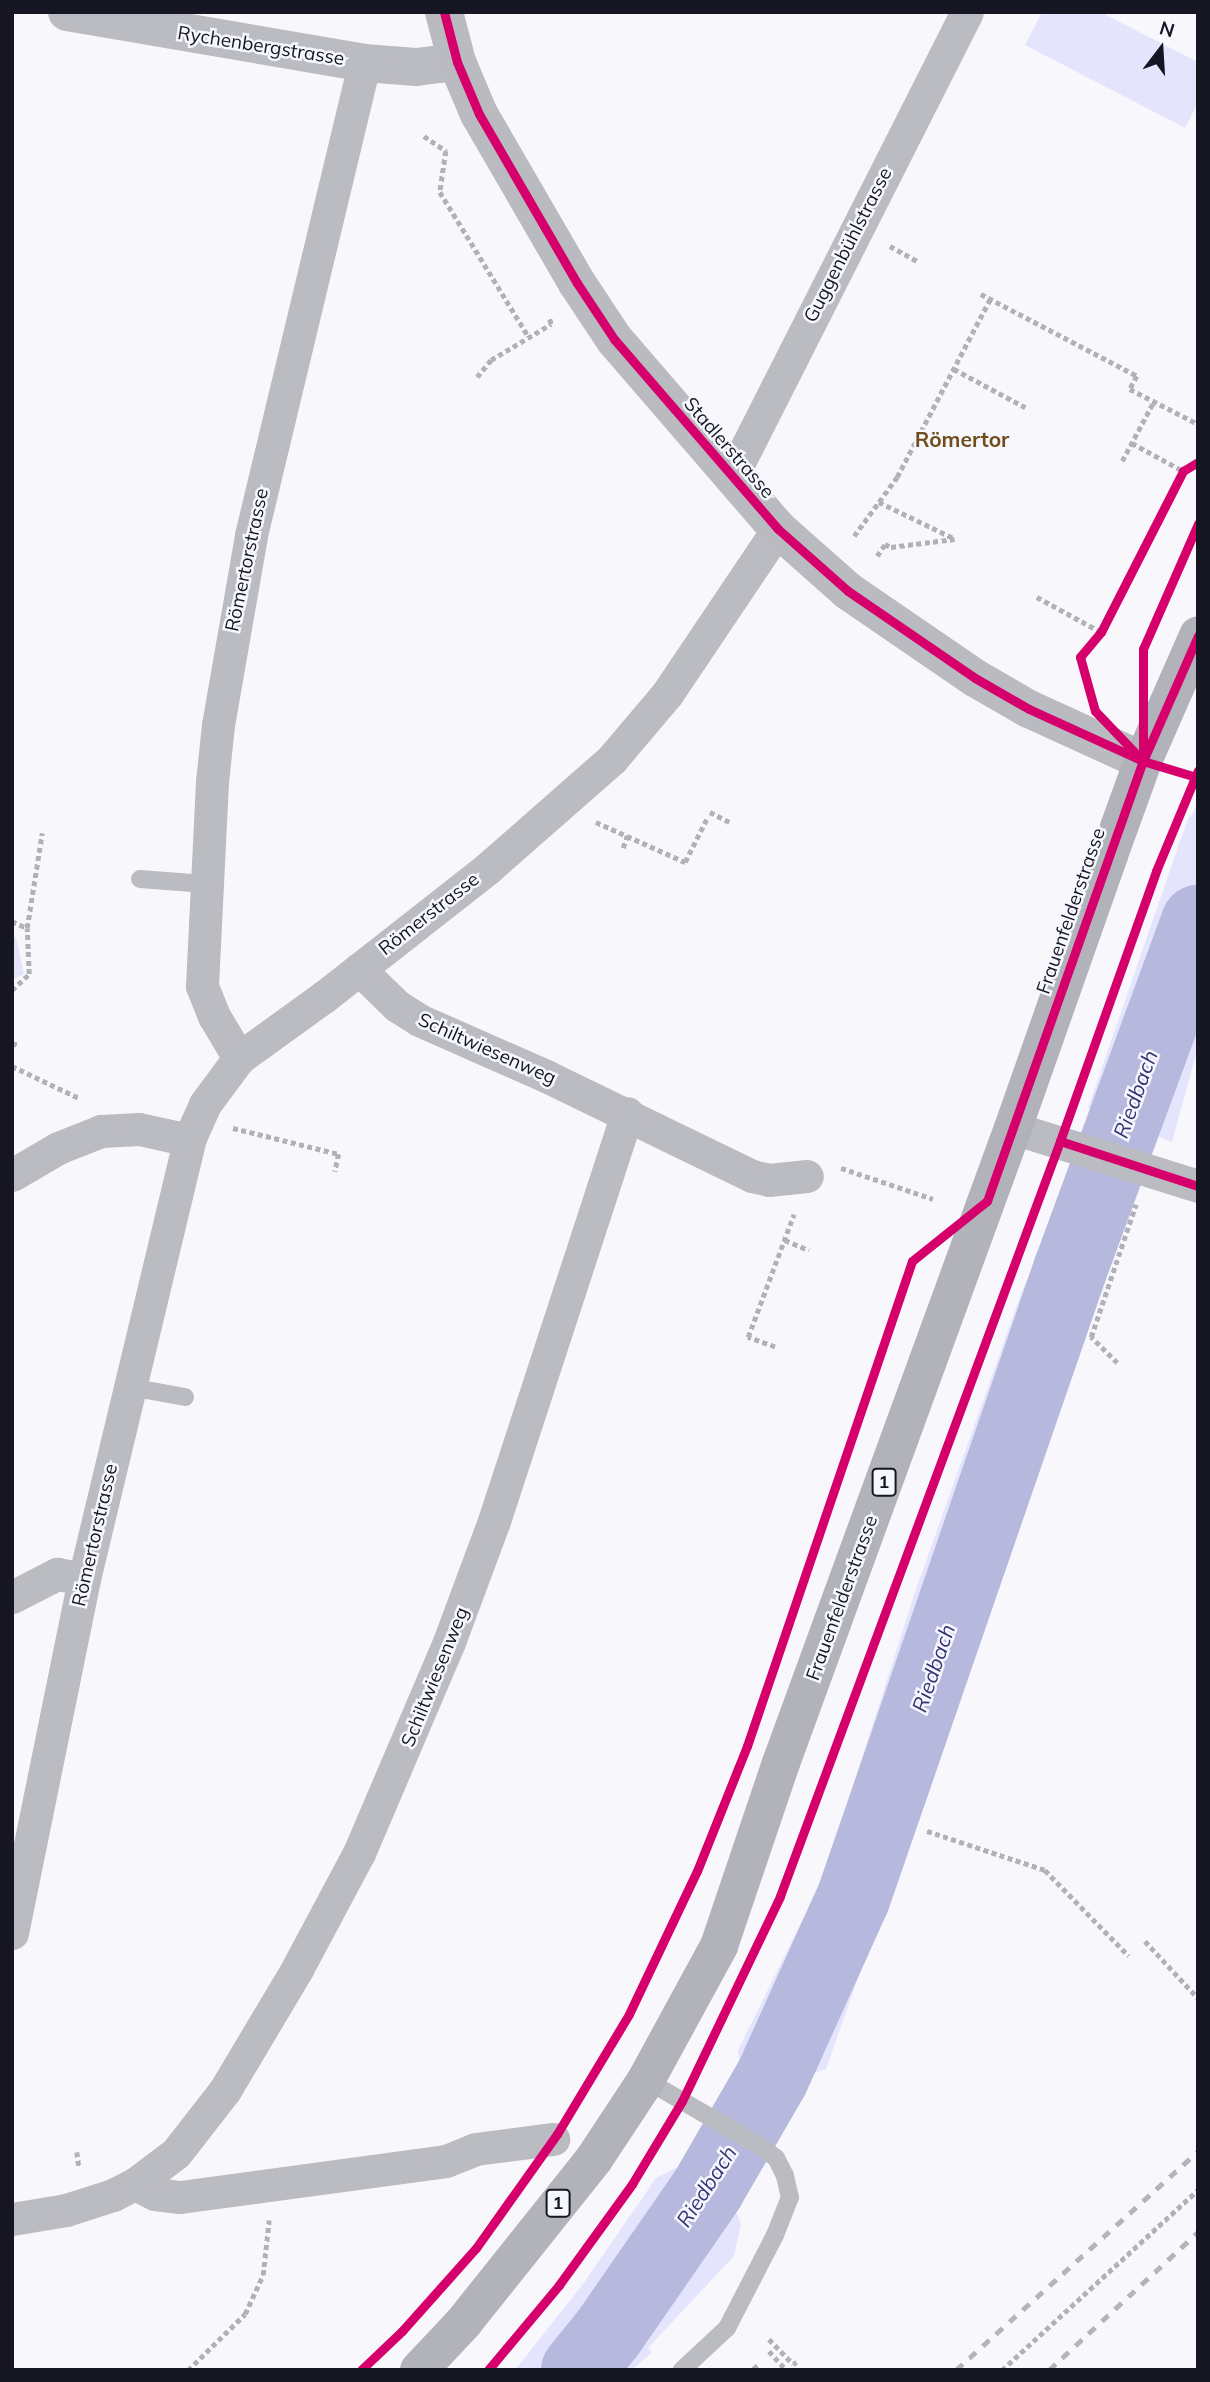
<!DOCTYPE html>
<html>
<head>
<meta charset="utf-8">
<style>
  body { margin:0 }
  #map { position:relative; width:1210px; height:2382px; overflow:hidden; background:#f8f8fc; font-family:Mulish,sans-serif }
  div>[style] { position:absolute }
  .green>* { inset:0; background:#e4e5fd }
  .river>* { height:74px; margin:-37px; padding:0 37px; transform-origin:37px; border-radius:37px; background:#b7b8de }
  .path>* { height:4.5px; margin-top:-2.25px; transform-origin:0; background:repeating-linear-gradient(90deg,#b1b2b8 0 5px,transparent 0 8.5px) }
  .service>* { height:18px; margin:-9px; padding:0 9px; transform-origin:9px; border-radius:9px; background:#bbbbc2 }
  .minor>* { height:33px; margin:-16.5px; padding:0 16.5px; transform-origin:16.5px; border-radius:16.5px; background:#bbbbc2 }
  .tertiary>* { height:38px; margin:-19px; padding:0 19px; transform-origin:19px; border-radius:19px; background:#bbbbc2 }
  .secondary>* { height:38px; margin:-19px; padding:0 19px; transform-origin:19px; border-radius:19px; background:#babac1 }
  .primary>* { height:38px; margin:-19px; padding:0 19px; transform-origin:19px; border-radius:19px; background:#b2b2bb }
  .rail>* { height:5px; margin-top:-2.5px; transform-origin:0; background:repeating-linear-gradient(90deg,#b4b4ba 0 9px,transparent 0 18px) }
  .cycleway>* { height:9px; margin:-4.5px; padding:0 4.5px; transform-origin:4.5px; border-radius:4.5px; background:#d6006c }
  span { translate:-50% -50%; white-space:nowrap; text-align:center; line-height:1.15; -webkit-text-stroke:5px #f6f7fe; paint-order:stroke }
  .shield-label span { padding:2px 5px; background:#f6f7fe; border:2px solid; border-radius:5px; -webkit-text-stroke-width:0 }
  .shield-label { font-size:18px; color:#161622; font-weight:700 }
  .street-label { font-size:19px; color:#161622 }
  .neighbourhood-label { font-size:21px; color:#704d1b; font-weight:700 }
  .water-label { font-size:21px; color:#383473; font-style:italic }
  .frame { position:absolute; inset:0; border:14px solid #161622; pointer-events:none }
  .north { position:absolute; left:1126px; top:14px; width:70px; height:70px; -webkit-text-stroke:5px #f6f7fe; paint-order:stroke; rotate:17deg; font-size:19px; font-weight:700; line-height:28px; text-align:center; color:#161622 }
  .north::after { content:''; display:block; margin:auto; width:24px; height:32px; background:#161622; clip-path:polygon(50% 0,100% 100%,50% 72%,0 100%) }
</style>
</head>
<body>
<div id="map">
  <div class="green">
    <div style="clip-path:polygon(1042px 12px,1100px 12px,1198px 62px,1198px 103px,1185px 128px,1025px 45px)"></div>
    <div style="clip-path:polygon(1198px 805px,1198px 1047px,1172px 1142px,1088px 1108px,1187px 821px)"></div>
    <div style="clip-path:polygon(12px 937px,16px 937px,24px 974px,12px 980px)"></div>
    <div style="clip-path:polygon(1066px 1191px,1113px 1206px,1119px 1222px,1063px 1396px,826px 2069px,784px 2084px,739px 2059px,738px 2050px,825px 1874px,914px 1595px,1022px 1291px)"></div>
    <div style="clip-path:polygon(675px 2168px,720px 2193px,737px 2214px,741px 2224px,734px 2256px,648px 2348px,652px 2352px,632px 2370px,515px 2370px,583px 2284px,656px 2178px)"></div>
  </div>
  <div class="river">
    <div style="left:578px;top:2370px;width:48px;rotate:-51deg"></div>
    <div style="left:608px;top:2333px;width:174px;rotate:-55.3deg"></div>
    <div style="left:707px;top:2190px;width:129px;rotate:-59.9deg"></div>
    <div style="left:772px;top:2078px;width:196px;rotate:-65.7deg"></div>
    <div style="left:853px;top:1899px;width:665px;rotate:-70.97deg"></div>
    <div style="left:1070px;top:1270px;width:371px;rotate:-69.8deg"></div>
  </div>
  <div class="path">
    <div style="left:424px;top:136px;width:27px;rotate:34deg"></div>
    <div style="left:446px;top:151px;width:41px;rotate:98.3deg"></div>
    <div style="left:440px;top:192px;width:170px;rotate:58.5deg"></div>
    <div style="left:890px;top:246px;width:31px;rotate:29deg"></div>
    <div style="left:981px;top:294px;width:176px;rotate:27.7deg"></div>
    <div style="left:1137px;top:376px;width:15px;rotate:118deg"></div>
    <div style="left:1130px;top:389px;width:76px;rotate:27.2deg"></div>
    <div style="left:954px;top:369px;width:81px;rotate:28.2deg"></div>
    <div style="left:477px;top:377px;width:22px;rotate:-51deg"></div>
    <div style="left:491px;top:360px;width:70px;rotate:-31deg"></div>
    <div style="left:551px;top:324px;width:6px;rotate:-108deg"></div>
    <div style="left:1132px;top:443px;width:58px;rotate:28.8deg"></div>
    <div style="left:1122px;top:461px;width:68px;rotate:-61.9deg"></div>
    <div style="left:879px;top:502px;width:82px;rotate:25.9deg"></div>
    <div style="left:854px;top:536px;width:73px;rotate:-53.9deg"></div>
    <div style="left:897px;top:477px;width:201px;rotate:-62.4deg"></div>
    <div style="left:877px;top:556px;width:14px;rotate:-56deg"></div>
    <div style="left:885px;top:544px;width:7px;rotate:27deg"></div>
    <div style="left:891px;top:547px;width:64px;rotate:-7.2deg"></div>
    <div style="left:1037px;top:597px;width:73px;rotate:28.7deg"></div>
    <div style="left:710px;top:812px;width:22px;rotate:27deg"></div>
    <div style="left:596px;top:822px;width:98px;rotate:24.2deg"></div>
    <div style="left:685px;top:862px;width:49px;rotate:-63.4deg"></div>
    <div style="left:623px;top:848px;width:13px;rotate:-72deg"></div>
    <div style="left:12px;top:921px;width:17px;rotate:25deg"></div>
    <div style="left:27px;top:928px;width:96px;rotate:-81deg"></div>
    <div style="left:12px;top:990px;width:23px;rotate:-43deg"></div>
    <div style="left:29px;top:974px;width:46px;rotate:-92.5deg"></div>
    <div style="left:12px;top:1043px;width:6px;rotate:18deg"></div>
    <div style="left:12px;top:1066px;width:76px;rotate:25.6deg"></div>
    <div style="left:233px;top:1128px;width:109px;rotate:13.8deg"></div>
    <div style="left:339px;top:1154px;width:18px;rotate:103deg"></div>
    <div style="left:841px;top:1168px;width:97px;rotate:18.6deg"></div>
    <div style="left:785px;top:1240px;width:26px;rotate:23deg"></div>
    <div style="left:775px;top:1347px;width:29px;rotate:-160deg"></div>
    <div style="left:748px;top:1337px;width:131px;rotate:-69.5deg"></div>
    <div style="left:1117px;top:1363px;width:37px;rotate:-135deg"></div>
    <div style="left:1091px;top:1337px;width:140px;rotate:-71.3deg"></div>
    <div style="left:927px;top:1831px;width:124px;rotate:18.3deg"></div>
    <div style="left:1045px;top:1870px;width:120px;rotate:45.7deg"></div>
    <div style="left:1145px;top:1941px;width:78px;rotate:47.1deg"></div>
    <div style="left:77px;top:2152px;width:14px;rotate:82deg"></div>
    <div style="left:769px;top:2339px;width:35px;rotate:46deg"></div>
    <div style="left:793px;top:2364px;width:4px;rotate:-27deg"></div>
    <div style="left:769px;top:2351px;width:25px;rotate:48deg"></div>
    <div style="left:754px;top:2365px;width:6px;rotate:51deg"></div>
    <div style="left:188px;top:2370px;width:80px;rotate:-44.5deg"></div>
    <div style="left:245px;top:2314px;width:43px;rotate:-65.2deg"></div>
    <div style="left:263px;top:2275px;width:55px;rotate:-83.8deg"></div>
    <div style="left:1002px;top:2370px;width:266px;rotate:-42.6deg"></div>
  </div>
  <div class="service">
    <div style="left:140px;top:879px;width:66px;rotate:4.3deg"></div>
    <div style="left:130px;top:1387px;width:56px;rotate:10.3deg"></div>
    <div style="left:646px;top:2080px;width:132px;rotate:30.1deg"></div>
    <div style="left:760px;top:2146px;width:20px;rotate:37deg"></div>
    <div style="left:776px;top:2158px;width:20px;rotate:63deg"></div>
    <div style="left:785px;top:2176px;width:22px;rotate:77deg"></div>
    <div style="left:790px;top:2197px;width:41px;rotate:111.5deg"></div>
    <div style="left:775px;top:2235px;width:105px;rotate:117.3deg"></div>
    <div style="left:727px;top:2328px;width:62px;rotate:137deg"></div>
  </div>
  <div class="minor">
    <div style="left:731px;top:478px;width:522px;rotate:-63.14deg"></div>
    <div style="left:359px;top:969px;width:53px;rotate:44.2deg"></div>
    <div style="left:397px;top:1006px;width:26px;rotate:32deg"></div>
    <div style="left:419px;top:1020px;width:141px;rotate:23.8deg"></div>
    <div style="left:548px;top:1077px;width:227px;rotate:25.9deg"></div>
    <div style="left:752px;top:1176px;width:17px;rotate:13deg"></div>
    <div style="left:769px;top:1180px;width:38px;rotate:-6deg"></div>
    <div style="left:239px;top:1058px;width:49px;rotate:-120.8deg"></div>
    <div style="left:214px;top:1016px;width:32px;rotate:-112deg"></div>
    <div style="left:202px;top:986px;width:204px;rotate:-87.2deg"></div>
    <div style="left:212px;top:782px;width:57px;rotate:-84deg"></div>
    <div style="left:218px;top:725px;width:193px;rotate:-80.1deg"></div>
    <div style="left:251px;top:535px;width:485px;rotate:-76.5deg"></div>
    <div style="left:1013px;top:1128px;width:194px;rotate:17.4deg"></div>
    <div style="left:12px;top:1175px;width:53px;rotate:-30.4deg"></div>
    <div style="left:58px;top:1148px;width:46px;rotate:-21.6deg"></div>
    <div style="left:101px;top:1131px;width:38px;rotate:-3deg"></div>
    <div style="left:139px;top:1129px;width:51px;rotate:12.4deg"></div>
    <div style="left:12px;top:1597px;width:51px;rotate:-27.1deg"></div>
    <div style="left:57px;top:1574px;width:27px;rotate:10deg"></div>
    <div style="left:12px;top:1933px;width:361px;rotate:-78.5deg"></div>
    <div style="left:84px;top:1579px;width:451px;rotate:-76.5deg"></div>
    <div style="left:189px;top:1140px;width:39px;rotate:-66deg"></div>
    <div style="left:205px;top:1104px;width:57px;rotate:-53.5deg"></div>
    <div style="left:239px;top:1058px;width:106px;rotate:-35.8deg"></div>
    <div style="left:325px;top:996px;width:207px;rotate:-38.1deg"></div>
    <div style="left:488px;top:868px;width:165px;rotate:-41.3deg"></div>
    <div style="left:612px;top:759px;width:85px;rotate:-49.8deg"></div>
    <div style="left:667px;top:694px;width:199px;rotate:-56.1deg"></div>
    <div style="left:135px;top:2184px;width:22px;rotate:27deg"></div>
    <div style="left:155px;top:2194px;width:25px;rotate:7deg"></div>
    <div style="left:180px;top:2197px;width:268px;rotate:-7.7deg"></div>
    <div style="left:446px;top:2161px;width:31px;rotate:-22deg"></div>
    <div style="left:475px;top:2149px;width:79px;rotate:-7.3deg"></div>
    <div style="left:12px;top:2219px;width:55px;rotate:-9.5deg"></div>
    <div style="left:66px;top:2210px;width:49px;rotate:-17.7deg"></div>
    <div style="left:113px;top:2195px;width:25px;rotate:-27deg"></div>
    <div style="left:135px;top:2184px;width:51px;rotate:-37.1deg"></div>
    <div style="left:176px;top:2153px;width:80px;rotate:-52.1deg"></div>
    <div style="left:225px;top:2090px;width:141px;rotate:-59.2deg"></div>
    <div style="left:297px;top:1969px;width:132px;rotate:-61.9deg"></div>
    <div style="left:359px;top:1853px;width:229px;rotate:-66.9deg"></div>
    <div style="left:449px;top:1642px;width:129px;rotate:-69.6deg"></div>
    <div style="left:494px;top:1521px;width:429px;rotate:-71.9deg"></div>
  </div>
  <div class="tertiary">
    <div style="left:67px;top:12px;width:301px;rotate:9.7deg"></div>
    <div style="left:364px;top:63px;width:52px;rotate:4.4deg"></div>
    <div style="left:416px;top:67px;width:41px;rotate:-7deg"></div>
  </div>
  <div class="secondary">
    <div style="left:444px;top:12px;width:52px;rotate:75.4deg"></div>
    <div style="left:457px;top:62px;width:56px;rotate:67.1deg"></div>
    <div style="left:479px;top:114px;width:195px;rotate:59.9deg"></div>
    <div style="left:577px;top:283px;width:67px;rotate:56.5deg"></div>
    <div style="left:614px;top:339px;width:251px;rotate:49.2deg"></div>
    <div style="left:778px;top:529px;width:94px;rotate:41.5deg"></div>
    <div style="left:848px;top:591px;width:154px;rotate:34.4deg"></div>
    <div style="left:975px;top:678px;width:62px;rotate:29.9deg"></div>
    <div style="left:1029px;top:709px;width:125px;rotate:24.5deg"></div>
  </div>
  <div class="primary">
    <div style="left:419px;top:2370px;width:66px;rotate:-46.8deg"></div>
    <div style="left:464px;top:2322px;width:208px;rotate:-51.4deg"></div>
    <div style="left:594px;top:2159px;width:95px;rotate:-56.6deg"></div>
    <div style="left:646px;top:2080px;width:153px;rotate:-61.4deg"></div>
    <div style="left:719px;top:1946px;width:193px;rotate:-71.3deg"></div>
    <div style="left:781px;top:1763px;width:676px;rotate:-69.93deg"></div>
    <div style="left:1013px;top:1128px;width:289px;rotate:-70.6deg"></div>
    <div style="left:1109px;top:855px;width:100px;rotate:-70.1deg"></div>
    <div style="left:1143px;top:761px;width:137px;rotate:-66.3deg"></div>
  </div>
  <div class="rail">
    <div style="left:956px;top:2370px;width:326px;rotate:-42.1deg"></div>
    <div style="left:1049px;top:2370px;width:203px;rotate:-42.8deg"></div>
  </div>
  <div class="cycleway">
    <div style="left:444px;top:12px;width:52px;rotate:75.4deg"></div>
    <div style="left:457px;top:62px;width:56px;rotate:67.1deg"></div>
    <div style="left:479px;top:114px;width:195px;rotate:59.9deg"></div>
    <div style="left:577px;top:283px;width:67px;rotate:56.5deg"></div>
    <div style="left:614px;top:339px;width:251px;rotate:49.2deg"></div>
    <div style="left:778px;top:529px;width:94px;rotate:41.5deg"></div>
    <div style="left:848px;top:591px;width:154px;rotate:34.4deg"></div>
    <div style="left:975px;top:678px;width:62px;rotate:29.9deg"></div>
    <div style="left:1029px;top:709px;width:125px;rotate:24.5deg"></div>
    <div style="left:1143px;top:754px;width:105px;rotate:-90deg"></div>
    <div style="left:1143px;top:649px;width:137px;rotate:-66.3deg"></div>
    <div style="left:1196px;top:777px;width:55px;rotate:-163.2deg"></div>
    <div style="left:1143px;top:761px;width:69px;rotate:-133.8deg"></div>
    <div style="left:1095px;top:711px;width:56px;rotate:-105.5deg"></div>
    <div style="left:1080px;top:657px;width:33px;rotate:-50deg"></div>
    <div style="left:1101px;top:632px;width:181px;rotate:-63deg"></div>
    <div style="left:1183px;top:471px;width:17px;rotate:-31deg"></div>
    <div style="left:1060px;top:1141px;width:145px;rotate:18.1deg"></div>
    <div style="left:361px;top:2370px;width:57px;rotate:-43.6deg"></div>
    <div style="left:402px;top:2331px;width:111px;rotate:-48.3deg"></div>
    <div style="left:476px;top:2248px;width:140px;rotate:-54.6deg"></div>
    <div style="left:557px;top:2134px;width:140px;rotate:-59deg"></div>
    <div style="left:629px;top:2014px;width:158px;rotate:-64.6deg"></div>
    <div style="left:697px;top:1871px;width:135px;rotate:-68.2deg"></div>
    <div style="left:747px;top:1746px;width:512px;rotate:-71.21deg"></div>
    <div style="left:912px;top:1261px;width:96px;rotate:-38.7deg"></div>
    <div style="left:987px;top:1201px;width:467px;rotate:-70.5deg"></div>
    <div style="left:1143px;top:761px;width:137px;rotate:-66.3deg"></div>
    <div style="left:488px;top:2370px;width:111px;rotate:-50.1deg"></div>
    <div style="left:559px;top:2285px;width:125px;rotate:-54.1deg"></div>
    <div style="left:632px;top:2184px;width:97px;rotate:-58.9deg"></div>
    <div style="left:682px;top:2101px;width:227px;rotate:-64.4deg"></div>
    <div style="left:780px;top:1896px;width:805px;rotate:-69.65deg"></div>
    <div style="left:1060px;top:1141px;width:287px;rotate:-70.4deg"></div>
    <div style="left:1156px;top:871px;width:109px;rotate:-67.4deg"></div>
  </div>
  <div class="shield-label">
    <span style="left:884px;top:1482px">1</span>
    <span style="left:558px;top:2203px">1</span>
  </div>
  <div class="street-label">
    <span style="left:261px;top:46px;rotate:9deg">Rychenbergstrasse</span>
    <span style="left:848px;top:245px;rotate:-63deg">Guggenbühlstrasse</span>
    <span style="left:729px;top:448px;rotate:49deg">Stadlerstrasse</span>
    <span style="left:247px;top:560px;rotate:-78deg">Römertorstrasse</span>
    <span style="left:1071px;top:911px;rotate:-71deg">Frauenfelderstrasse</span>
    <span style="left:429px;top:914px;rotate:-38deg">Römerstrasse</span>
    <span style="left:487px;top:1049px;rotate:24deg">Schiltwiesenweg</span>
    <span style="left:95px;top:1535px;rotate:-77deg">Römertorstrasse</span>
    <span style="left:842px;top:1598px;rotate:-70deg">Frauenfelderstrasse</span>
    <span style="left:435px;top:1677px;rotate:-68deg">Schiltwiesenweg</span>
  </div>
  <div class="neighbourhood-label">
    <span style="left:962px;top:439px">Römertor</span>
  </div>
  <div class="water-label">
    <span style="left:1135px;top:1094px;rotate:-70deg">Riedbach</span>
    <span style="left:933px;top:1668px;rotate:-71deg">Riedbach</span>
    <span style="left:706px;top:2186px;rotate:-57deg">Riedbach</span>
  </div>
  <div class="frame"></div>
  <div class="north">N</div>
</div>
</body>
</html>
